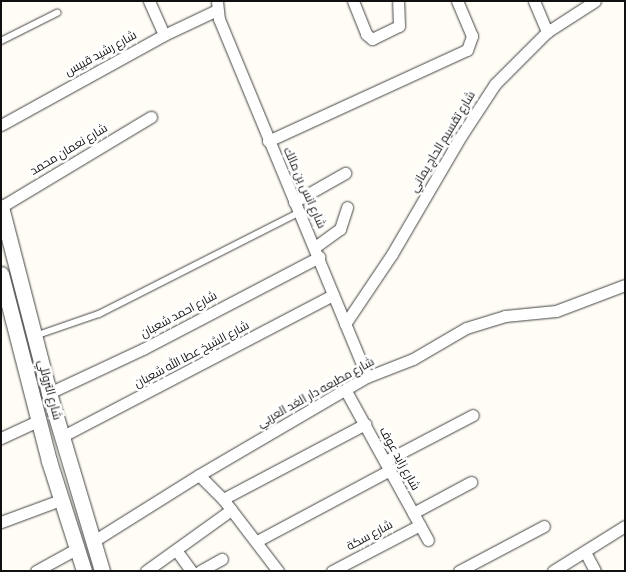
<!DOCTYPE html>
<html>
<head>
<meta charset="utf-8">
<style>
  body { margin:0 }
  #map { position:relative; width:626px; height:572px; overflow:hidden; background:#fffdf5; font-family:"Crimson Pro",Cairo,serif }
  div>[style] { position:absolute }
  .roads { filter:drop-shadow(0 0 1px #444) drop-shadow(0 0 1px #444) }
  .service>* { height:5.5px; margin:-2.75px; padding:0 2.75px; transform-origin:2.75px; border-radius:2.75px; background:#fff }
  .minor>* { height:11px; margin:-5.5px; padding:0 5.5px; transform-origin:5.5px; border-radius:5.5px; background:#fff }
  .tertiary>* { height:15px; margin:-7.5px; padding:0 7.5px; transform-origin:7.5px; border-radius:7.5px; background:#fff }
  span { translate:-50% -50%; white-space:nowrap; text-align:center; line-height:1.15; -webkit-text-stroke:5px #fff; paint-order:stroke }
  .street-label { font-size:12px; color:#111 }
  .frame { position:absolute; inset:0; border:2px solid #111; pointer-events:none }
</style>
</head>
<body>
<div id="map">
  <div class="roads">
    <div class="service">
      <div style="left:1px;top:41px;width:63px;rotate:-26.6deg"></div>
      <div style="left:35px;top:336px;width:68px;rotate:-19deg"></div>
      <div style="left:99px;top:314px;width:225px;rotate:-26.9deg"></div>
    </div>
    <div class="minor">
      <div style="left:149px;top:1px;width:37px;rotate:66deg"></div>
      <div style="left:217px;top:1px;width:18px;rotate:84deg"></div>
      <div style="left:219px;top:19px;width:387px;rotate:67.5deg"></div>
      <div style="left:353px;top:1px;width:35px;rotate:68deg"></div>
      <div style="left:366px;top:34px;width:8px;rotate:40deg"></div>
      <div style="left:372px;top:39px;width:30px;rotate:-26deg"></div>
      <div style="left:399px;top:26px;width:23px;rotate:-92deg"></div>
      <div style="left:534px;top:1px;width:34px;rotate:67deg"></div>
      <div style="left:1px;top:125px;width:186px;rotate:-28.9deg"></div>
      <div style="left:164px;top:35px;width:59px;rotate:-25.3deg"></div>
      <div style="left:268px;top:141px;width:219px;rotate:-24.6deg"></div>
      <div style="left:467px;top:50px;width:15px;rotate:-70deg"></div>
      <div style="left:472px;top:36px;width:38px;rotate:-113deg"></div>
      <div style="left:294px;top:202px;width:59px;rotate:-29.6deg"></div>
      <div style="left:1px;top:207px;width:175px;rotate:-31deg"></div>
      <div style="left:315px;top:247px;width:31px;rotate:-36deg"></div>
      <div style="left:340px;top:229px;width:23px;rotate:-72deg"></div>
      <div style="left:345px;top:324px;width:84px;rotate:-56.1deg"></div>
      <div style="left:392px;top:254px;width:137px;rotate:-59.7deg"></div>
      <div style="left:461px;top:136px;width:62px;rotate:-56.8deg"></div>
      <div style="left:495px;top:84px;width:74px;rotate:-45deg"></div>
      <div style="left:547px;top:32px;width:57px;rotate:-32.9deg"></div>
      <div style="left:346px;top:391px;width:170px;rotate:61.2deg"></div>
      <div style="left:49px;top:393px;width:104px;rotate:-25.1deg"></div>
      <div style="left:143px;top:349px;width:199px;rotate:-27.6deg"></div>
      <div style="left:61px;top:437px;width:307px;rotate:-27.6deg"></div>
      <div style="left:1px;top:438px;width:41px;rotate:-24.7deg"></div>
      <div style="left:385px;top:461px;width:99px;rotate:-27.6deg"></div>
      <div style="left:199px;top:475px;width:34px;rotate:45deg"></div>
      <div style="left:223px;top:499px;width:91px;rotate:52.6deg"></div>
      <div style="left:223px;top:499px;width:161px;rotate:-27.8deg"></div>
      <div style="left:413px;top:513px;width:66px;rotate:-28.1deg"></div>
      <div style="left:1px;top:522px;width:63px;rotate:-20.4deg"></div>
      <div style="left:257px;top:541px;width:151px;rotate:-28.1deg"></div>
      <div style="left:92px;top:542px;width:126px;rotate:-32.1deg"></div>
      <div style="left:199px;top:475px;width:194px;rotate:-30.3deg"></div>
      <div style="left:367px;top:377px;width:49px;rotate:-21.4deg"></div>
      <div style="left:413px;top:359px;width:61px;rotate:-30.3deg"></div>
      <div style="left:466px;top:328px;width:41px;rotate:-17.1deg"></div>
      <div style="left:505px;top:316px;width:51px;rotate:-5.6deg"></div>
      <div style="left:556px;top:311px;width:74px;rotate:-20.6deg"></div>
      <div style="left:176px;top:550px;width:26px;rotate:54deg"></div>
      <div style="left:585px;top:552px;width:21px;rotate:62deg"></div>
      <div style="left:36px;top:571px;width:46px;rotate:-28.8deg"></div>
      <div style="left:146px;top:571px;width:105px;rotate:-35.7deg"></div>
      <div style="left:200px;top:571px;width:25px;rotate:-29deg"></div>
      <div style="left:332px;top:571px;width:99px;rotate:-27.6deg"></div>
      <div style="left:459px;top:571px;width:96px;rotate:-27.9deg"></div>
      <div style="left:553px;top:571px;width:85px;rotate:-32deg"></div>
    </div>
    <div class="tertiary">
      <div style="left:1px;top:207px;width:192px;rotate:75.5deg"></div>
      <div style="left:49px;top:393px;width:186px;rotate:73.4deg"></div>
      <div style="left:1px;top:274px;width:193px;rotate:75.6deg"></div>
      <div style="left:49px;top:461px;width:115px;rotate:72.3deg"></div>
    </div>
  </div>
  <div class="street-label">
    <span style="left:101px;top:54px;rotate:-29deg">شارع رشيد قبيس</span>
    <span style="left:443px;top:142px;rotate:-59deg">شارع تقسيم الحاج يماني</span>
    <span style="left:69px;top:150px;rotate:-31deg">شارع نعمان محمد</span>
    <span style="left:304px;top:188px;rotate:66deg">شارع انس بن مالك</span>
    <span style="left:179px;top:315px;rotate:-28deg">شارع احمد شعبان</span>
    <span style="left:192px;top:355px;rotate:-28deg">شارع الشيخ عطا الله شعبان</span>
    <span style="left:49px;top:390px;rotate:75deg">شارع التروللي</span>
    <span style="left:316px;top:393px;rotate:-29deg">شارع مطبعه دار الغد العربي</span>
    <span style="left:399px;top:459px;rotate:61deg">شارع زايد عوف</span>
    <span style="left:370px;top:536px;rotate:-28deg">شارع سكة</span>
  </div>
  <div class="frame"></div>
</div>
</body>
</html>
